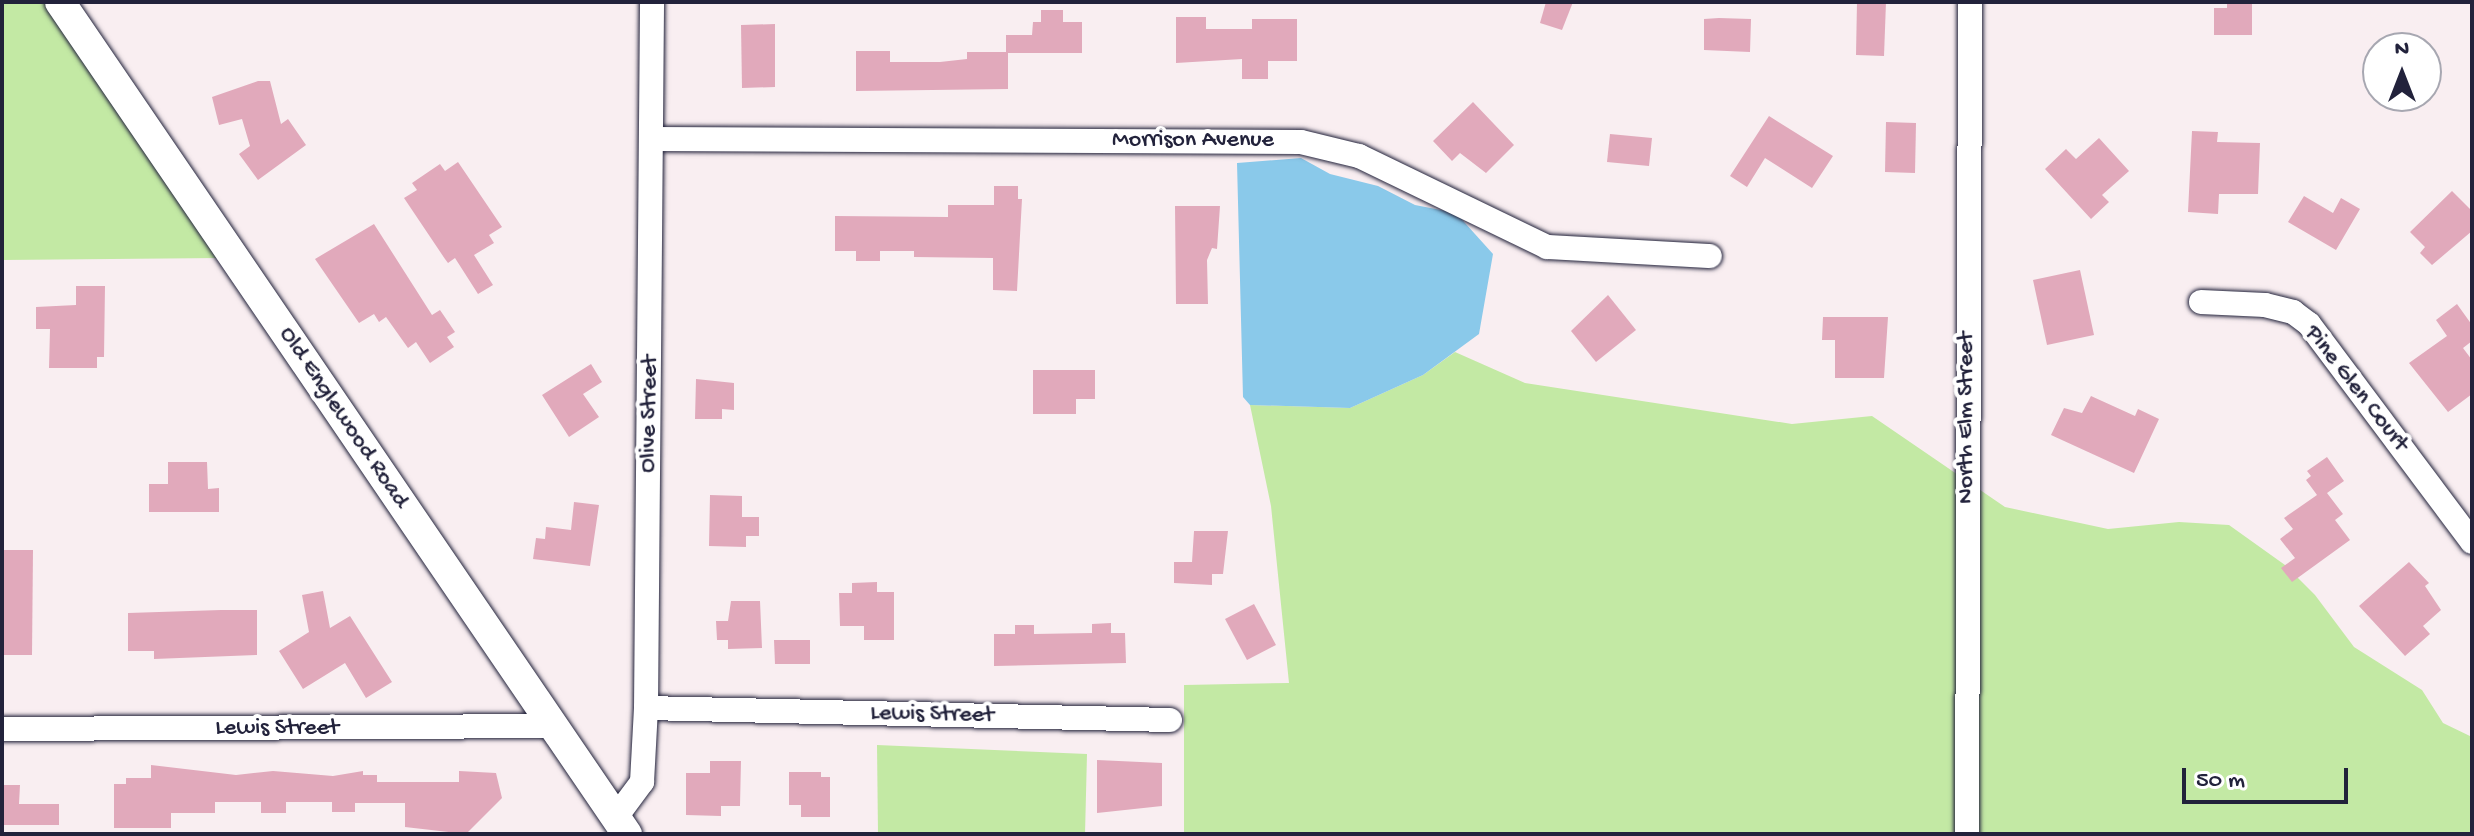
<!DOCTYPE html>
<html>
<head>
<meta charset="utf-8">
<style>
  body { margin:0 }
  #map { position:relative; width:2474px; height:836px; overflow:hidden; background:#f9eef1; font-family:"Gochi Hand",sans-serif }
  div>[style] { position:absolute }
  .green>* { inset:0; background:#c3e9a4 }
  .water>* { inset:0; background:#8ac9ea }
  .building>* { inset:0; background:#e1a9bb }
  .roads { filter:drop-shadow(0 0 2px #22223b) drop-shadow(0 0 2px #22223b) }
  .minor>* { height:24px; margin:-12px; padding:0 12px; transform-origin:12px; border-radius:12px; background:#fff }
  .tertiary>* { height:30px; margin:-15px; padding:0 15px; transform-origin:15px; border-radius:15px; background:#fff }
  span { translate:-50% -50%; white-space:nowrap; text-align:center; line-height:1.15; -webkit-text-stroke:8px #fff; paint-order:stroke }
  .street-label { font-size:24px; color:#22223b }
  .frame { position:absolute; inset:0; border:4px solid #22223b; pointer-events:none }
  .north { position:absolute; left:2362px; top:32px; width:80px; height:80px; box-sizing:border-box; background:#fff; border:2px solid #a7a7b1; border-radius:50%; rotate:0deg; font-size:22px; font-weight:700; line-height:32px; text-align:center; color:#22223b }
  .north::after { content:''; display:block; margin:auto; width:28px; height:36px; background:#22223b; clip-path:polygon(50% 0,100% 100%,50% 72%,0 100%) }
  .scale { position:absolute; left:2182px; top:768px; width:166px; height:36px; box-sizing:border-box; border:4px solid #22223b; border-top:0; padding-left:10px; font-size:24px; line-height:28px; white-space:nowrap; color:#22223b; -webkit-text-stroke:6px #fff; paint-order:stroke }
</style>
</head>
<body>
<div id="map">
  <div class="green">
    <div style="clip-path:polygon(2px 2px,45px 2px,220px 258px,2px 260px)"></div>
    <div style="clip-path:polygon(1455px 352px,1525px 383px,1792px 424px,1872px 416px,2005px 507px,2108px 529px,2179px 522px,2229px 525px,2285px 565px,2315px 595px,2354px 647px,2422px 690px,2443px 723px,2472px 737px,2472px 834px,1184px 834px,1184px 685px,1289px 683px,1271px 506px,1250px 405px,1350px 408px,1423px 375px)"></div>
    <div style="clip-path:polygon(877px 745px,1087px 754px,1085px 834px,878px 834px)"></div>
  </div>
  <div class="water">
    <div style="clip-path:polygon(1301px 158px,1330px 174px,1378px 186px,1415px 205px,1456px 213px,1493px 254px,1479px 334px,1423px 375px,1350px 408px,1250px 405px,1243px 397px,1237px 163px)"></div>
  </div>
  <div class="building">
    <div style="clip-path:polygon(1546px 2px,1573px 2px,1562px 30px,1540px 23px)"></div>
    <div style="clip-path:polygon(1857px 2px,1886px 2px,1884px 56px,1856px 55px)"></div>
    <div style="clip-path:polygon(2227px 2px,2252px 2px,2252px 35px,2214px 35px,2214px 8px,2227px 8px)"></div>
    <div style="clip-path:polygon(1041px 10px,1063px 10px,1063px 22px,1082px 22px,1082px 53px,1008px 53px,1008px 89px,856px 91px,856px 51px,890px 51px,890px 62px,940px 62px,967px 59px,967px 52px,1006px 52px,1006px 35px,1032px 35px,1033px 22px,1041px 22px)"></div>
    <div style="clip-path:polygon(1176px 17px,1206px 17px,1206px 29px,1252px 29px,1252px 19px,1297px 19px,1297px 61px,1268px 61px,1268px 79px,1242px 79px,1242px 59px,1176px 63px)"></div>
    <div style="clip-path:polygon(1719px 18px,1751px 19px,1750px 52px,1704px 50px,1704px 19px)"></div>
    <div style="clip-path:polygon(775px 24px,775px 87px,742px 88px,741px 25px)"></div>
    <div style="clip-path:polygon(258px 81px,270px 81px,281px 124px,288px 119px,306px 145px,258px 180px,239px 154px,250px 146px,242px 119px,219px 125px,212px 97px)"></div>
    <div style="clip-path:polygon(1473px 102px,1514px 145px,1486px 173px,1460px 153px,1452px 161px,1433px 141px)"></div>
    <div style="clip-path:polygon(1769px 116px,1833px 156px,1812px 188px,1765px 158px,1747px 187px,1730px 176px)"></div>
    <div style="clip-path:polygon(1886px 122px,1916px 123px,1915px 173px,1885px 172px)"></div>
    <div style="clip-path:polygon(2192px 131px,2218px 132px,2217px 142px,2260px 143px,2258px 194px,2219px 194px,2218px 214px,2188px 212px)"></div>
    <div style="clip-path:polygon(1610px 134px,1652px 138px,1649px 166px,1607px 162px)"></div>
    <div style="clip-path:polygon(2099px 138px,2129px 171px,2102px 195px,2109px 202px,2091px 219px,2045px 169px,2066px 149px,2076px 159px)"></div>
    <div style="clip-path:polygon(458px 162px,502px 227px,489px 235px,494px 243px,474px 255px,493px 285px,478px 294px,455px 258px,448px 263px,445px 259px,404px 198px,417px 190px,412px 183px,440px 164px,445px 171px)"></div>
    <div style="clip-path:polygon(994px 186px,1018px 186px,1018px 199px,1022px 199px,1017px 291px,993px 290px,993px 258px,914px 257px,914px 251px,880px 251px,880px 261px,856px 261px,856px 251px,835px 251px,835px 216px,948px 217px,948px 205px,994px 205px)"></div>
    <div style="clip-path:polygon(2452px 191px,2472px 211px,2472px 231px,2432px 265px,2420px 253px,2425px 247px,2410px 232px)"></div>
    <div style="clip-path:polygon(2304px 196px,2333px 213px,2341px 198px,2360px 209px,2336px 250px,2288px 222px)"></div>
    <div style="clip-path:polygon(1175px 206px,1220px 206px,1217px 249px,1212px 248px,1207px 260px,1208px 304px,1176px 304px)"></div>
    <div style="clip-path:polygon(374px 224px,432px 315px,440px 310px,455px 332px,447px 337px,454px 347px,430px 363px,416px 342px,408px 348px,386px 317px,379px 322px,374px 314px,359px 323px,315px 259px)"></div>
    <div style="clip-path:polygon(2080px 270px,2094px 335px,2047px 345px,2033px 280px)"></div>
    <div style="clip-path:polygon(76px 286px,105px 286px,104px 357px,97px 357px,97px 368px,49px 368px,50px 329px,36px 329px,36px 307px,76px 305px)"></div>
    <div style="clip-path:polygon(1608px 295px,1636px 330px,1596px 362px,1571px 331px)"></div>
    <div style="clip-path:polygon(2457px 304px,2472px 325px,2472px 341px,2463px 348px,2472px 360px,2472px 394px,2448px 412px,2409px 363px,2447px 336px,2436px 320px)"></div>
    <div style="clip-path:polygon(1823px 317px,1888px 317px,1884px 378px,1835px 378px,1835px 340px,1822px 340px)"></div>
    <div style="clip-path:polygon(591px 364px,602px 382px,583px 394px,599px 417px,569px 437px,542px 395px)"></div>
    <div style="clip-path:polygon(1033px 370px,1095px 370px,1095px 399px,1076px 399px,1076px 414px,1033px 414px)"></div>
    <div style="clip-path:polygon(696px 379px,734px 383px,734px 410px,722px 409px,722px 419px,695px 419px)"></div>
    <div style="clip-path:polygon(2091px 396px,2135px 416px,2138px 409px,2159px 419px,2134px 473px,2051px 435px,2064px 408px,2082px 413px)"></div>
    <div style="clip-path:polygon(2327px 457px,2344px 481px,2327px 493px,2343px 514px,2335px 520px,2350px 540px,2292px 582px,2281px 568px,2295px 558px,2280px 539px,2293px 529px,2284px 518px,2317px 495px,2306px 480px,2311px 476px,2307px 471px)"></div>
    <div style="clip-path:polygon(168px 462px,207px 462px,208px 489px,219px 488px,219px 512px,149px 512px,149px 484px,168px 484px)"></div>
    <div style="clip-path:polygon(710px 495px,742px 496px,742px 517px,759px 517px,759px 536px,746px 536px,746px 547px,709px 546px)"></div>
    <div style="clip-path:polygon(574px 502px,599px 505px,590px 566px,533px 559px,536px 538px,545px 539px,546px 527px,571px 530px)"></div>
    <div style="clip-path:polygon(1194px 531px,1228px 531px,1223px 574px,1212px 574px,1212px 585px,1174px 583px,1174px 562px,1192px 562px)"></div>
    <div style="clip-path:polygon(2px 550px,33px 550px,32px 655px,2px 655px)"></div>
    <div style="clip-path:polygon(2409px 562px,2429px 583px,2425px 586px,2441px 610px,2423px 626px,2430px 634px,2405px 656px,2359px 606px)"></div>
    <div style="clip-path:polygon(877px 582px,877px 592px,894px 592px,894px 640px,864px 640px,864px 626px,840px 626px,839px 593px,852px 593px,852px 583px)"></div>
    <div style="clip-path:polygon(323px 591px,330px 628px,350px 616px,392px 682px,366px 698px,345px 663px,303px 689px,279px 651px,309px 632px,302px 595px)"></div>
    <div style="clip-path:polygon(731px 601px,760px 601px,762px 648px,728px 649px,728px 640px,717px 640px,716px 621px,728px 621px)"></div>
    <div style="clip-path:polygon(1254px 604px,1276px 645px,1247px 660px,1225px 619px)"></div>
    <div style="clip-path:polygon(221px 610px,257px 610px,257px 655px,154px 659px,154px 651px,128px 651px,128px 613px)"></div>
    <div style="clip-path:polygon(1111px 623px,1111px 633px,1125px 633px,1126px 663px,994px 666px,994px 634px,1015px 634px,1015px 625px,1034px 625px,1034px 634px,1092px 633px,1092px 624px)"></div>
    <div style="clip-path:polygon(774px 640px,810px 640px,810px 664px,775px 664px)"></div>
    <div style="clip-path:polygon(1097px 760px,1162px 763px,1162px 806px,1097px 813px)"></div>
    <div style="clip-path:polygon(710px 761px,741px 761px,740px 806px,721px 806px,721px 816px,686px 815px,686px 773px,710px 773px)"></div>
    <div style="clip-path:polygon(151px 765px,236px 775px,273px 771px,333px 776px,363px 771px,363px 775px,377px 775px,377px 782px,459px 782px,459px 771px,496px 773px,502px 798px,466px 834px,405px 827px,405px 803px,355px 803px,355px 812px,332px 812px,332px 802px,286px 802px,286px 813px,261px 813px,261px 802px,215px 802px,215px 813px,171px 813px,171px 828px,114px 828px,114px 784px,126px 784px,126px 778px,151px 778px)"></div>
    <div style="clip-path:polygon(789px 772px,821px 772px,821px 777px,830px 777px,830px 817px,801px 817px,801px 805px,789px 805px)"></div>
    <div style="clip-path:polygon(2px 785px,20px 785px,19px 804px,59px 804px,59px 825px,2px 825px)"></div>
  </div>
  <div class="roads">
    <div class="minor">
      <div style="left:653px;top:139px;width:648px;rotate:0.27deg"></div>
      <div style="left:1301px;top:142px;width:60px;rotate:13.6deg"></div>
      <div style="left:1359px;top:156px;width:209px;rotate:25.8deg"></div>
      <div style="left:1547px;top:247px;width:163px;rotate:3.2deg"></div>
      <div style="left:2201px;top:302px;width:64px;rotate:2.7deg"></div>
      <div style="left:2265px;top:305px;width:29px;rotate:14deg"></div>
      <div style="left:2293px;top:312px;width:20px;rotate:37deg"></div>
      <div style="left:2309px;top:324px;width:272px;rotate:53.2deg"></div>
      <div style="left:646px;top:708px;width:524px;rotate:1.31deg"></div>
      <div style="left:2px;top:729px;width:549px;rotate:-0.31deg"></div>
      <div style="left:616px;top:817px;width:44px;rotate:-53.4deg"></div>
      <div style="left:642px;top:782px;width:74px;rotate:-86.9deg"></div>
      <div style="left:646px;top:708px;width:706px;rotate:-89.51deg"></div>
      <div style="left:1967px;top:834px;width:832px;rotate:-89.79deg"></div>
    </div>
    <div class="tertiary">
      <div style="left:60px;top:2px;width:1007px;rotate:55.73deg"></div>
    </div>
  </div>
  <div class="street-label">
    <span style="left:1193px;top:141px">Morrison Avenue</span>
    <span style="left:2356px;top:389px;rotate:52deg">Pine Glen Court</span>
    <span style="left:650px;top:414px;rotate:-89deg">Olive Street</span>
    <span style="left:343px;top:418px;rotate:56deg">Old Englewood Road</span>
    <span style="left:1967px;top:418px;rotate:-90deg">North Elm Street</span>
    <span style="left:932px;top:715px;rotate:1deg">Lewis Street</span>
    <span style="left:277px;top:729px">Lewis Street</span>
  </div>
  <div class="frame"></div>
  <div class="north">N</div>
  <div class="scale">50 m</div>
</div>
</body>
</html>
